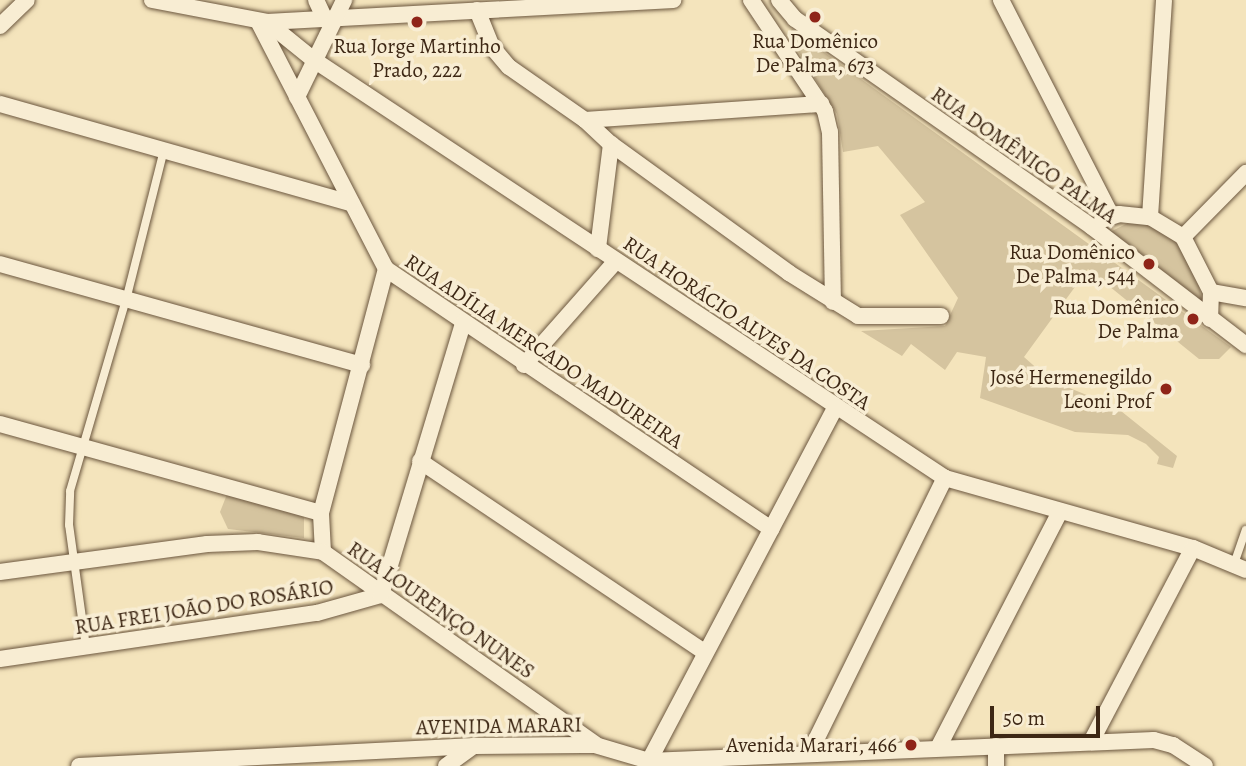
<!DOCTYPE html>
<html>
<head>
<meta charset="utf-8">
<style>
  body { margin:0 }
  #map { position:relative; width:1246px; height:766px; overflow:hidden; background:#f4e4bc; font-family:Alegreya,serif }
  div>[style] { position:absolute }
  .green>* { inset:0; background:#d5c49f }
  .roads { filter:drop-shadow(0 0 2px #6b563e) drop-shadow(0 0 2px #6b563e) }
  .lane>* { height:8px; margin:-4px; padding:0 4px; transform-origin:4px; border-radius:4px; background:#f8edd3 }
  .street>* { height:16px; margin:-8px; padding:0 8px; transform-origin:8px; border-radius:8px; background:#f8edd3 }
  .dots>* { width:19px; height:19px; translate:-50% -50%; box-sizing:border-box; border:4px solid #f8edd3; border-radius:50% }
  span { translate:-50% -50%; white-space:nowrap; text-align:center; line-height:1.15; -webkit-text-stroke:7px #f8edd3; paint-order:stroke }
  .poi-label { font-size:21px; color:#3d2714 }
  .right { translate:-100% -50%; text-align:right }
  .street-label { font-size:21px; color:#3d2714 }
  .scale { position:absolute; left:990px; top:706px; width:110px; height:32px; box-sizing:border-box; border:4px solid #3d2714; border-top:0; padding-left:9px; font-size:21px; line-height:24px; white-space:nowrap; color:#3d2714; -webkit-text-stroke:5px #f8edd3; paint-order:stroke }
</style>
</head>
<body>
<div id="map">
  <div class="green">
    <div style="clip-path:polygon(792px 29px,1231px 347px,1219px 359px,1199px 359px,1088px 269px,1024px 357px,1050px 380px,1116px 407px,1177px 456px,1173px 468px,1157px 464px,1159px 457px,1146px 444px,1128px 435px,1075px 432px,980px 398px,986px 357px,957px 352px,945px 370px,911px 344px,902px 356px,861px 331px,945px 326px,958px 298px,900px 215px,925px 202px,878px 146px,843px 152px,837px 114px,788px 35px)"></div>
    <div style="clip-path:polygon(1128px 223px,1155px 225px,1178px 240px,1198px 278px,1202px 304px,1110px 232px)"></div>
    <div style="clip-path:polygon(231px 484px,304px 504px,304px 538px,228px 529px,220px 512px)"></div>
  </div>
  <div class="roads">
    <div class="lane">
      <div style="left:1234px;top:564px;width:36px;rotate:-71deg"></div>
      <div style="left:86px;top:647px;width:123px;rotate:-97.9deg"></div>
      <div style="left:69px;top:525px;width:34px;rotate:-88deg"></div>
      <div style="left:70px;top:491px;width:199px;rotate:-73.7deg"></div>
      <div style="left:126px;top:300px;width:155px;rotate:-75.8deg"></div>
    </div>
    <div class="street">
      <div style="left:152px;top:0;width:117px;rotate:10.8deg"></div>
      <div style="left:267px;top:22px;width:407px;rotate:-3.1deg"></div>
      <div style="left:316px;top:0;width:21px;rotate:65deg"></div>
      <div style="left:751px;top:0;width:133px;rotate:56.3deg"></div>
      <div style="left:825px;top:111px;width:22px;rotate:77deg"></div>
      <div style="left:830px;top:132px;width:170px;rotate:89deg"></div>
      <div style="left:779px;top:0;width:25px;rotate:50deg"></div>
      <div style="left:795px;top:19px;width:363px;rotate:35deg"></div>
      <div style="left:1092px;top:227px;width:194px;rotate:37.5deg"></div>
      <div style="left:1001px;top:0;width:242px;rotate:62.9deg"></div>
      <div style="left:477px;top:10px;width:40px;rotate:68deg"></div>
      <div style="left:492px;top:47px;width:26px;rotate:50deg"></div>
      <div style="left:509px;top:67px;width:93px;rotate:34.9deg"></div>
      <div style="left:585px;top:120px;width:35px;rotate:43deg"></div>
      <div style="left:611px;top:144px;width:106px;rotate:97.1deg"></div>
      <div style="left:258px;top:21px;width:279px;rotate:62.7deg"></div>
      <div style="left:386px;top:269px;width:465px;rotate:34deg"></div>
      <div style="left:267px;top:22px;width:60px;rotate:39deg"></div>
      <div style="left:314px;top:60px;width:757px;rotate:33.52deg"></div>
      <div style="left:945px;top:478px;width:258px;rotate:15.8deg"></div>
      <div style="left:1193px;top:548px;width:57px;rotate:22.5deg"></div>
      <div style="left:0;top:26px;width:37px;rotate:-44deg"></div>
      <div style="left:297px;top:97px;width:108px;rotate:-64.1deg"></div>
      <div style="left:0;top:104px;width:365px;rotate:15.8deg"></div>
      <div style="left:585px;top:120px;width:237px;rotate:-3.9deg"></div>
      <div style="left:611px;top:144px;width:220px;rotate:35.9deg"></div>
      <div style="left:789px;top:273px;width:81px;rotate:31.9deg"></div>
      <div style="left:858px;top:316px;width:83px"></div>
      <div style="left:1150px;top:217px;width:217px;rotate:-86.3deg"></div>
      <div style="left:1102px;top:220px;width:18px;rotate:-19deg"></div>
      <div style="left:1119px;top:214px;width:31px;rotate:6deg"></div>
      <div style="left:1150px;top:217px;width:39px;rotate:31deg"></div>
      <div style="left:1183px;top:237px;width:62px;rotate:63deg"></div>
      <div style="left:1211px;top:292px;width:27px;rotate:92deg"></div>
      <div style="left:1183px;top:237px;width:90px;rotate:-45.5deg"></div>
      <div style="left:0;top:264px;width:376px;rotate:15.6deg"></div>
      <div style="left:1211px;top:292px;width:36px;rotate:10deg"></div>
      <div style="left:524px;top:365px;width:139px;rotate:-48.5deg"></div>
      <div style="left:0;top:424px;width:333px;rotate:15.5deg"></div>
      <div style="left:420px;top:461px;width:342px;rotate:33.9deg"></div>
      <div style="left:323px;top:552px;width:39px;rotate:-93deg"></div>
      <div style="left:321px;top:513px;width:253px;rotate:-75.1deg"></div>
      <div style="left:0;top:572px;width:209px;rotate:-7.7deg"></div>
      <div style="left:207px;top:544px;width:51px;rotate:-2.2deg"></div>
      <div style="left:258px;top:542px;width:66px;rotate:8.7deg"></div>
      <div style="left:323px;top:552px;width:333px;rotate:35.2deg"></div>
      <div style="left:0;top:659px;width:320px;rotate:-8.3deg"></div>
      <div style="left:317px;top:613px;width:66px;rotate:-15.7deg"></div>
      <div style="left:381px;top:595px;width:284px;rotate:-73.2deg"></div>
      <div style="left:1091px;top:742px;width:219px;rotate:-62.3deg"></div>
      <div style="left:996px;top:746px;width:20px;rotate:90deg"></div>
      <div style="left:938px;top:748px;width:266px;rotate:-62.7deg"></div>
      <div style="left:809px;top:754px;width:308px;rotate:-63.8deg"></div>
      <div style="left:649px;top:761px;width:399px;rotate:-62.2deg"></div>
      <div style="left:79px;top:766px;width:396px;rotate:-2.9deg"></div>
      <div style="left:474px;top:746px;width:121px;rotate:-0.5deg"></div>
      <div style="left:595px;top:745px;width:56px;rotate:16.5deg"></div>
      <div style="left:649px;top:761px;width:505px;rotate:-2.38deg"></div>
      <div style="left:1154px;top:740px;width:20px;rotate:15deg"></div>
      <div style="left:1173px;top:745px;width:38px;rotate:33deg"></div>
      <div style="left:446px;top:766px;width:34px;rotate:-36deg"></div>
    </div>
  </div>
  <div class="dots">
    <div style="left:815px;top:17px;background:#8f2418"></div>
    <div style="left:417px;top:22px;background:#8f2418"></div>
    <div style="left:1149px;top:264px;background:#8f2418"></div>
    <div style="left:1193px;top:319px;background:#8f2418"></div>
    <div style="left:1166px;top:389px;background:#8f2418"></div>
    <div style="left:911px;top:745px;background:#8f2418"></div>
  </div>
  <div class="poi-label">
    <span style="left:815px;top:53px">Rua Domênico<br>De Palma, 673</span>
    <span style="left:417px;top:58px">Rua Jorge Martinho<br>Prado, 222</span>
    <span class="right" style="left:1135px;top:264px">Rua Domênico<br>De Palma, 544</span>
    <span class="right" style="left:1179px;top:319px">Rua Domênico<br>De Palma</span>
    <span class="right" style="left:1152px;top:389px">José Hermenegildo<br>Leoni Prof</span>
    <span class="right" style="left:897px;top:745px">Avenida Marari, 466</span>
  </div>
  <div class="street-label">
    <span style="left:1024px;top:155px;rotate:35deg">RUA DOMÊNICO PALMA</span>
    <span style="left:747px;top:323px;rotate:34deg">RUA HORÁCIO ALVES DA COSTA</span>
    <span style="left:544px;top:351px;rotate:34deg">RUA ADÍLIA MERCADO MADUREIRA</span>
    <span style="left:204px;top:607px;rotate:-9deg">RUA FREI JOÃO DO ROSÁRIO</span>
    <span style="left:441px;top:610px;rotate:35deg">RUA LOURENÇO NUNES</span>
    <span style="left:499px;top:726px;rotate:-1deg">AVENIDA MARARI</span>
  </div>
  <div class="scale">50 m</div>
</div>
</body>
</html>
